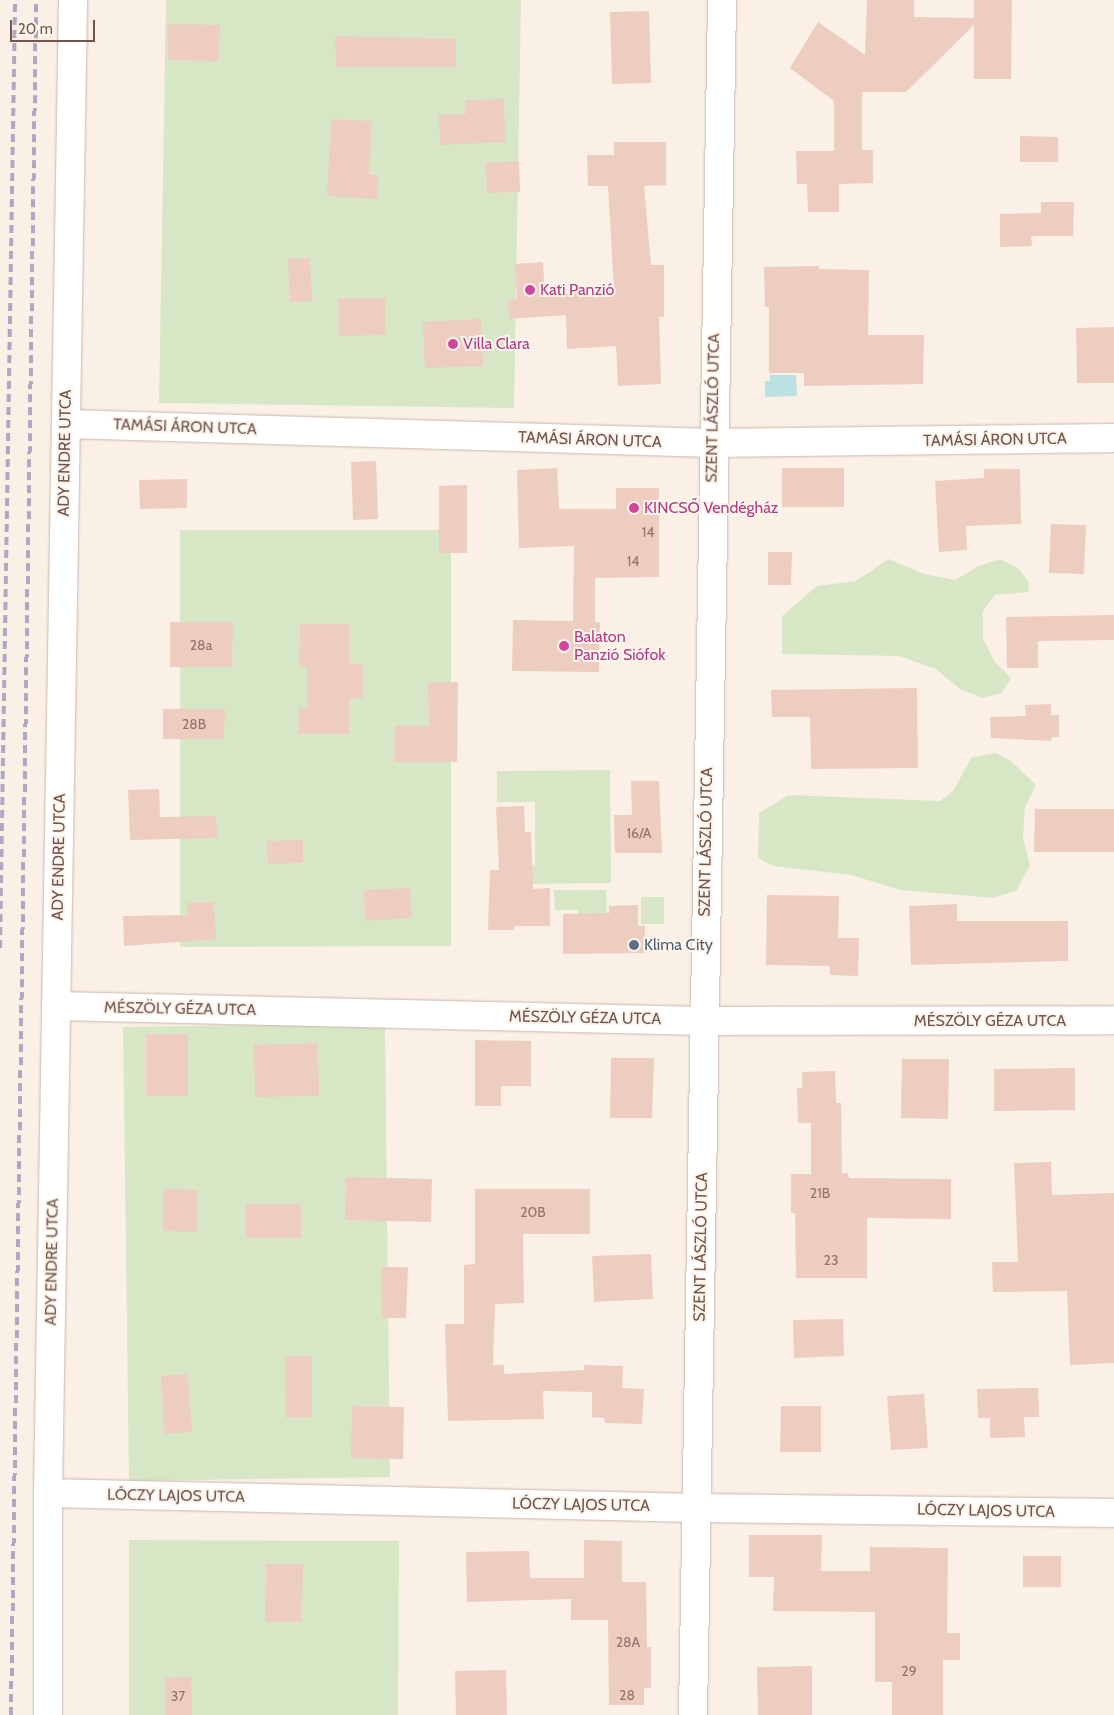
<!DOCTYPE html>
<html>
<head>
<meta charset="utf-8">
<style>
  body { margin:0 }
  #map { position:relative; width:1114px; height:1715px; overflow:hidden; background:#faf0e6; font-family:Cabin,sans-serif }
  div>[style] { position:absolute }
  .green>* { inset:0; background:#d7e7c6 }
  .water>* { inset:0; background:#bce1e2 }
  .building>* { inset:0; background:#edcdc0 }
  .roads { filter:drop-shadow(0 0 1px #cbb7ad) drop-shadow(0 0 1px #cbb7ad) }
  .minor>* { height:28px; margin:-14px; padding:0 14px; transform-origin:14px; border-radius:14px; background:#fff }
  .rail>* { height:4px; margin-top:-2px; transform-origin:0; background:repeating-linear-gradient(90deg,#b2a6c3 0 8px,transparent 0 13px) }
  .dots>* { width:14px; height:14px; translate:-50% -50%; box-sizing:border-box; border:2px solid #fdf5ec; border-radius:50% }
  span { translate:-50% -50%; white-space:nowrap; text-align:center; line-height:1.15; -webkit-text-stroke:4px #fdf5ec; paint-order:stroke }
  .number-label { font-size:14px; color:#91746a }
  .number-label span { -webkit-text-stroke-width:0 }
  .hotel-label { font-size:16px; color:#b23c85 }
  .left { translate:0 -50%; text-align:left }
  .street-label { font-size:16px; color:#72564d }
  .service-label { font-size:16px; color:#4e5e75 }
  .scale { position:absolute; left:10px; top:20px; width:85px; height:22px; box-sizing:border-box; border:2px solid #72564d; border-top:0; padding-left:6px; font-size:15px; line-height:18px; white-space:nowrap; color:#72564d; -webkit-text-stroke:4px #fdf5ec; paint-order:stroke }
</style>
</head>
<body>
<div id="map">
  <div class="green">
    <div style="clip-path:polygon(166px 0,521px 0,514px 408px,159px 403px)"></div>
    <div style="clip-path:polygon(180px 530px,451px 530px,451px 946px,180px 947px)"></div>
    <div style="clip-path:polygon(889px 559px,924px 574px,955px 580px,979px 566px,1000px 559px,1018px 568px,1029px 582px,1028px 592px,995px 595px,983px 611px,983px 639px,995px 662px,1011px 678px,1002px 693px,982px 698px,960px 689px,936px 669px,899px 656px,782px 654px,782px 616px,817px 586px,856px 581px)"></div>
    <div style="clip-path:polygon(996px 753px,1011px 761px,1036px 785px,1025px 807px,1023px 838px,1030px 865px,1017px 890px,994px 898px,901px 890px,851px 875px,773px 866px,758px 858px,759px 813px,789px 795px,940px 801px,953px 791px,972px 757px)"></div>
    <div style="clip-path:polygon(610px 770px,611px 883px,529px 884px,529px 865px,535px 865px,535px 802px,497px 802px,497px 771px)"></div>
    <div style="clip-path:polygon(554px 890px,606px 890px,607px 924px,578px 924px,578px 910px,555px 910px)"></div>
    <div style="clip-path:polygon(641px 897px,664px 897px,664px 924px,641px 924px)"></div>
    <div style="clip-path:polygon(385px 1023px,390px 1477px,129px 1481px,123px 1027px)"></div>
    <div style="clip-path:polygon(129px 1540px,399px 1541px,398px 1715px,129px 1715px)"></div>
  </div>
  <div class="water">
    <div style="clip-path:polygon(770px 375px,796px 375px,797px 396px,765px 397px,765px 381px,770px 381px)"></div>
  </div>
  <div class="building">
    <div style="clip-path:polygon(867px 0,914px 0,914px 17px,974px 18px,974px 0,1012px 0,1011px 79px,974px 79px,974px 25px,906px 92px,862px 92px,862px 150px,873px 150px,873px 183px,839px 184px,839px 212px,808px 212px,807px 184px,797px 184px,796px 151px,834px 151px,834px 101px,790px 68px,818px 22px,865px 55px)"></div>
    <div style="clip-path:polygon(649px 11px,651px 83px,612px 84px,610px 12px)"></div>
    <div style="clip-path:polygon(168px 24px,220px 25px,219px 61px,168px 60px)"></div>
    <div style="clip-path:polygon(335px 36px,456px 39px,456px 67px,336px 67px)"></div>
    <div style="clip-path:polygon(504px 99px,505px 142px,440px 145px,439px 115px,466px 114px,465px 100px)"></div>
    <div style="clip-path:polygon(331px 119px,372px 121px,369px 175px,378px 175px,377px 199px,327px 196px)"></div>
    <div style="clip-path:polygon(1020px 136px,1058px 137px,1058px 162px,1020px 162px)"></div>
    <div style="clip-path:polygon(614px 142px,666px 142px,666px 185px,644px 186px,651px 265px,664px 265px,664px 317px,659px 317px,661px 384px,618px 386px,616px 346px,567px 349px,566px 315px,509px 319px,508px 300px,517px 299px,515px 264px,543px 262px,545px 296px,614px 289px,608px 186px,588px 186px,587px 155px,614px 155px)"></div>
    <div style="clip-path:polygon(519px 161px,520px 192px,487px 193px,486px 163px)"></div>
    <div style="clip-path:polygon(1041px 202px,1074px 202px,1073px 236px,1031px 236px,1032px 246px,1000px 247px,1000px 214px,1041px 213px)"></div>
    <div style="clip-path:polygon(310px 258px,312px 301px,290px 302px,288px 259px)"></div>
    <div style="clip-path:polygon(819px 266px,819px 269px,869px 270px,868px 335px,924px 335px,923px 384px,804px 386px,804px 373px,769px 373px,769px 307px,765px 307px,764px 267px)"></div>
    <div style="clip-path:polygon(385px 298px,385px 335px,339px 336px,338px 299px)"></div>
    <div style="clip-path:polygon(481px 319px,483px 366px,425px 368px,423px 322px)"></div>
    <div style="clip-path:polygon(1114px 327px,1114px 383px,1077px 383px,1076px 328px)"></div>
    <div style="clip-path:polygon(376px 461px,378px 519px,353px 520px,351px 462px)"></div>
    <div style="clip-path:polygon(557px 468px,559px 509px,616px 509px,616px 488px,659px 488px,659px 577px,595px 578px,595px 622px,600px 622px,599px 672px,512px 671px,513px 620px,573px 621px,574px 546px,519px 548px,517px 470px)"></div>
    <div style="clip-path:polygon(782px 468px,844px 468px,844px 507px,782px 507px)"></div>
    <div style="clip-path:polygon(984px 469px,1020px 469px,1021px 524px,966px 526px,967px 550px,939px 552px,935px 481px,984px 478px)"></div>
    <div style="clip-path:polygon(187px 479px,187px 508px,140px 509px,139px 480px)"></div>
    <div style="clip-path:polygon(467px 485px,467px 553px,439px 553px,439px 486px)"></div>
    <div style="clip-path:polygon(1051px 524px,1086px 525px,1084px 574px,1049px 573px)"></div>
    <div style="clip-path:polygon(768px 552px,792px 552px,791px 585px,768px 585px)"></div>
    <div style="clip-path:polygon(1114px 615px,1114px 640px,1038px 641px,1038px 668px,1007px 668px,1006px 617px)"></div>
    <div style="clip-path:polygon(170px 622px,233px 622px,232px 667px,170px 667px)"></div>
    <div style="clip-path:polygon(300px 624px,350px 624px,349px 664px,363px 664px,363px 698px,349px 698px,349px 734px,298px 734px,299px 708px,307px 708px,307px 667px,299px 667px)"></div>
    <div style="clip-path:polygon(458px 682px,457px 762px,394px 762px,395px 726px,429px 726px,428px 683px)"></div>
    <div style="clip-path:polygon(917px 688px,918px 768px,811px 769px,810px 717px,772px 717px,771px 690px)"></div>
    <div style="clip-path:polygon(1051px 704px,1051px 715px,1059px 715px,1059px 737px,1052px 737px,1051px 741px,991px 738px,990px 717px,1026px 716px,1025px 705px)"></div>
    <div style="clip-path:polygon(163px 709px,225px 709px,224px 739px,163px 739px)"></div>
    <div style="clip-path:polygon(631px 781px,659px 781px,662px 853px,615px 853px,614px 815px,632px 815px)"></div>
    <div style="clip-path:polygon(159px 789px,160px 817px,216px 816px,217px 838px,130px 840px,128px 790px)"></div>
    <div style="clip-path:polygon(524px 806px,525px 832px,531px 832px,533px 889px,550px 888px,550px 926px,514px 926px,514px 930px,488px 930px,490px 870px,499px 870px,496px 807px)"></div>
    <div style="clip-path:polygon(1035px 809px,1114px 809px,1114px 852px,1034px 852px)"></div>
    <div style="clip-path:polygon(303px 840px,303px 863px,268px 864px,267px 841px)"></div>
    <div style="clip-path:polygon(410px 888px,412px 918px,365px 921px,364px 890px)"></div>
    <div style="clip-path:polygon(767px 895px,839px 896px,838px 938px,859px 938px,858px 976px,830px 975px,830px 966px,766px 965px)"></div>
    <div style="clip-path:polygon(214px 902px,216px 939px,124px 946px,123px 916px,188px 915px,187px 903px)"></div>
    <div style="clip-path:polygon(957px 904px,957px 921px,1068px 921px,1068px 961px,911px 965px,909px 906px)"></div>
    <div style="clip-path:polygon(638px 905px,638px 926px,645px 926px,645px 953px,563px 954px,563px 914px,609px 913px,609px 906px)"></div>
    <div style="clip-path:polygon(146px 1034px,188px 1034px,188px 1096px,146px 1096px)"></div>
    <div style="clip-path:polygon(475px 1040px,531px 1041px,531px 1086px,501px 1086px,501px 1106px,475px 1106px)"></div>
    <div style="clip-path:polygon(318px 1043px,319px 1096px,255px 1097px,254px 1045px)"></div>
    <div style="clip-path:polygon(611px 1058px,654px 1058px,652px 1118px,610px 1118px)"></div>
    <div style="clip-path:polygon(902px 1059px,949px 1059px,948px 1119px,901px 1118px)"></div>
    <div style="clip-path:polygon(1075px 1068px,1075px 1110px,994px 1111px,994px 1069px)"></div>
    <div style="clip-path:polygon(835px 1071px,836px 1103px,841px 1103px,842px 1174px,848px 1173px,849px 1178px,951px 1179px,951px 1219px,867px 1218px,867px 1278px,796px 1278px,795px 1213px,791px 1213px,791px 1174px,811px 1174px,811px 1123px,798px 1123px,797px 1088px,802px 1088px,802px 1072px)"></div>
    <div style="clip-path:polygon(1051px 1162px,1052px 1195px,1114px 1193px,1114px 1363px,1070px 1365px,1067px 1291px,993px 1292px,992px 1262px,1018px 1262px,1014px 1163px)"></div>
    <div style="clip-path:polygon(346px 1177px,432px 1179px,431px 1222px,345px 1220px)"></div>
    <div style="clip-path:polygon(163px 1189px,198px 1190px,198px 1232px,163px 1231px)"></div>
    <div style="clip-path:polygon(475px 1189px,590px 1189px,590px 1234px,523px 1234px,524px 1303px,495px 1304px,493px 1365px,504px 1365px,504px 1374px,584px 1370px,584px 1365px,623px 1366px,622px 1388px,644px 1389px,642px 1424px,605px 1423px,604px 1418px,592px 1417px,592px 1392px,543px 1391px,544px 1419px,448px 1421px,445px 1324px,464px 1324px,464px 1265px,475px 1264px)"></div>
    <div style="clip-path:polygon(246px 1204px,301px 1204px,301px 1238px,246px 1238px)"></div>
    <div style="clip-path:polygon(651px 1254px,653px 1299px,594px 1302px,592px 1256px)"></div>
    <div style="clip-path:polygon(381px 1267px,408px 1267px,406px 1318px,382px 1318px)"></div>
    <div style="clip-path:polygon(843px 1319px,844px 1356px,794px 1358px,793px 1320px)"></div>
    <div style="clip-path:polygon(285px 1356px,312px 1356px,312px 1417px,286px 1418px)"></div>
    <div style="clip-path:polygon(188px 1374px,192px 1432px,164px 1434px,161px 1376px)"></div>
    <div style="clip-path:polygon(1038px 1388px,1039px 1417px,1024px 1417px,1025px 1437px,990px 1438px,990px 1418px,978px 1418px,977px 1389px)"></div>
    <div style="clip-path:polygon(924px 1394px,928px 1448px,891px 1450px,887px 1396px)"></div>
    <div style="clip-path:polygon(352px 1406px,404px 1407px,403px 1459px,351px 1458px)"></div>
    <div style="clip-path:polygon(781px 1406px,821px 1406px,821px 1452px,780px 1452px)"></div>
    <div style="clip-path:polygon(749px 1535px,822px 1535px,821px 1571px,870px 1571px,870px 1547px,948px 1548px,947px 1633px,960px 1633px,960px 1660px,943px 1660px,943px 1715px,892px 1715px,892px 1682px,875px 1682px,875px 1612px,773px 1611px,774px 1577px,749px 1577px)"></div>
    <div style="clip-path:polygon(584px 1540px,622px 1541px,622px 1582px,646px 1582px,647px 1647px,651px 1647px,651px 1688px,644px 1688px,644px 1705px,609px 1705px,608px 1620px,571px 1620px,571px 1599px,467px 1602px,466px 1552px,529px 1551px,530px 1578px,584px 1578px)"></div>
    <div style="clip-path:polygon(1023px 1556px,1061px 1556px,1061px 1587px,1023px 1587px)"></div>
    <div style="clip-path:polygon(266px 1564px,303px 1564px,302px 1622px,265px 1622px)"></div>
    <div style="clip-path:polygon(812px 1666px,812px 1715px,758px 1715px,757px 1667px)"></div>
    <div style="clip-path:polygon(506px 1670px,507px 1715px,456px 1715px,455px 1671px)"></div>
    <div style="clip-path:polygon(191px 1677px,192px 1715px,165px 1715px,165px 1678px)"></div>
  </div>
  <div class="roads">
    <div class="minor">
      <div style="left:66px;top:424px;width:647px;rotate:1.68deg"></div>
      <div style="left:713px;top:443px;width:401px;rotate:-0.7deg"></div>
      <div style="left:56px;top:1006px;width:647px;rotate:1.33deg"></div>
      <div style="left:703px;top:1021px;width:411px;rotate:-0.1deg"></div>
      <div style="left:48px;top:1493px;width:650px;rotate:1.32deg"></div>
      <div style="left:698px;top:1508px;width:416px;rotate:0.7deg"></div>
      <div style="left:48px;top:1715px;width:222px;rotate:-90deg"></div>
      <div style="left:48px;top:1493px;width:1493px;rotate:-89.04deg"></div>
      <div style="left:693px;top:1715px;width:1715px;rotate:-89.03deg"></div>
    </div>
  </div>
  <div class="rail">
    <div style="left:0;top:948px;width:948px;rotate:-89.09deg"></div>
    <div style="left:11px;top:1715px;width:1715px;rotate:-89.16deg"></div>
  </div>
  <div class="dots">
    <div style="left:530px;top:290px;background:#d1479c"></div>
    <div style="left:453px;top:344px;background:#d1479c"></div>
    <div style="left:634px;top:508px;background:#d1479c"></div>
    <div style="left:564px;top:646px;background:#d1479c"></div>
    <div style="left:634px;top:945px;background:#5c6f8a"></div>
  </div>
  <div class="number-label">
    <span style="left:648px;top:532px">14</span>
    <span style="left:633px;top:561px">14</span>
    <span style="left:201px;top:645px">28a</span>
    <span style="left:194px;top:724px">28B</span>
    <span style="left:639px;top:833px">16/A</span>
    <span style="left:820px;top:1193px">21B</span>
    <span style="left:533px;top:1212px">20B</span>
    <span style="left:831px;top:1260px">23</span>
    <span style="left:628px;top:1642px">28A</span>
    <span style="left:909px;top:1671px">29</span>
    <span style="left:627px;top:1695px">28</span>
    <span style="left:178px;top:1696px">37</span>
  </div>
  <div class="hotel-label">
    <span class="left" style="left:540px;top:290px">Kati Panzió</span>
    <span class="left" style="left:463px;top:344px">Villa Clara</span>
    <span class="left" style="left:644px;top:508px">KINCSŐ Vendégház</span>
    <span class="left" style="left:574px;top:646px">Balaton<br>Panzió Siófok</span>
  </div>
  <div class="street-label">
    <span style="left:713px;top:408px;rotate:-89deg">SZENT LÁSZLÓ UTCA</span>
    <span style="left:185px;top:427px;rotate:2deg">TAMÁSI ÁRON UTCA</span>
    <span style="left:590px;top:440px;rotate:2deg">TAMÁSI ÁRON UTCA</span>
    <span style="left:995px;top:440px;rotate:-1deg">TAMÁSI ÁRON UTCA</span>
    <span style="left:65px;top:453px;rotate:-89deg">ADY ENDRE UTCA</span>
    <span style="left:706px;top:842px;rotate:-89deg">SZENT LÁSZLÓ UTCA</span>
    <span style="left:59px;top:857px;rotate:-89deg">ADY ENDRE UTCA</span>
    <span style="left:180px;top:1009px;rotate:1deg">MÉSZÖLY GÉZA UTCA</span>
    <span style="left:585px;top:1018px;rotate:1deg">MÉSZÖLY GÉZA UTCA</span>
    <span style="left:990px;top:1021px">MÉSZÖLY GÉZA UTCA</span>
    <span style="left:701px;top:1247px;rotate:-89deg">SZENT LÁSZLÓ UTCA</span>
    <span style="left:52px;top:1262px;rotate:-89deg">ADY ENDRE UTCA</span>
    <span style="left:176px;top:1496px;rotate:1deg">LÓCZY LAJOS UTCA</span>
    <span style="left:581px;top:1505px;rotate:1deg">LÓCZY LAJOS UTCA</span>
    <span style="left:986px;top:1511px;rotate:1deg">LÓCZY LAJOS UTCA</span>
  </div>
  <div class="service-label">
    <span class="left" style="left:644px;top:945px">Klima City</span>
  </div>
  <div class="scale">20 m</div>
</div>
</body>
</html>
